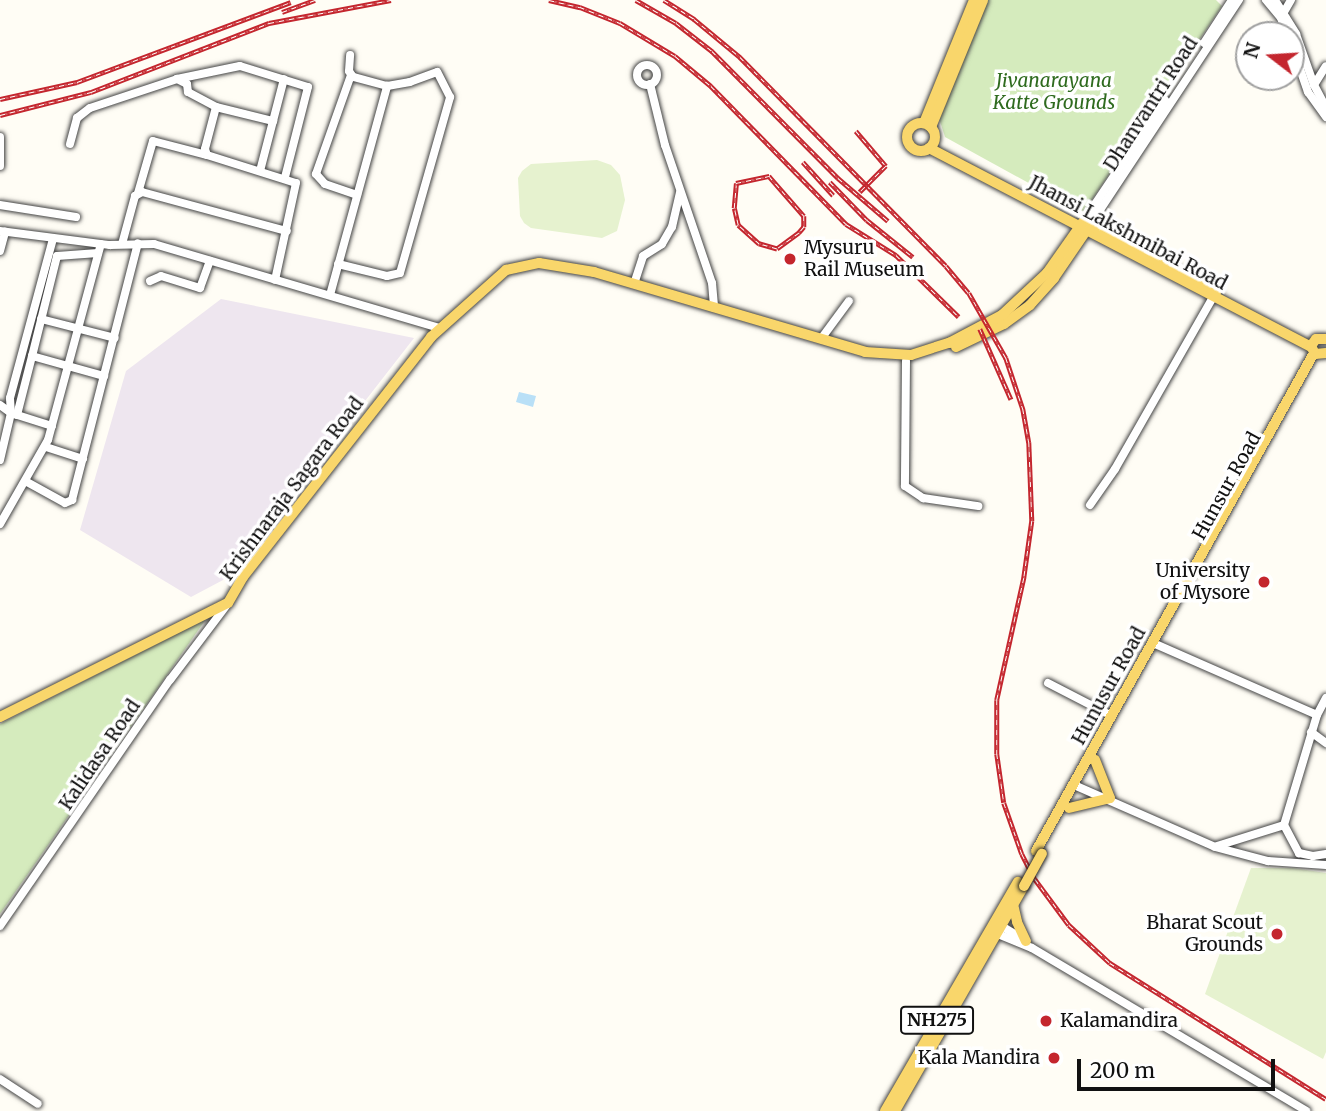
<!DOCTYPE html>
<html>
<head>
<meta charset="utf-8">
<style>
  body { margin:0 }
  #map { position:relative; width:1326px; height:1111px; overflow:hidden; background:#fffdf5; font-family:Merriweather,serif }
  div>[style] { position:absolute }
  .industrial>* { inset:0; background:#eee6ef }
  .green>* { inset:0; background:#d5ebbd }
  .pitch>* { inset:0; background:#e6f2cf }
  .water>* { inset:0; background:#b9e0f7 }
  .roads { filter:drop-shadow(0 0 2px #444) drop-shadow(0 0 2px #444) }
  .minor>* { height:8px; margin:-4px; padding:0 4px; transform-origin:4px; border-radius:4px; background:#fff }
  .minor>.ring { margin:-4px; padding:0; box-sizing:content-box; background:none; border:8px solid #fff; border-radius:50% }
  .major>* { height:10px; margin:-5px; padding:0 5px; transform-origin:5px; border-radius:5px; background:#f9d66b }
  .major>.ring { margin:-5px; padding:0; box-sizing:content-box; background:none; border:10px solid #f9d66b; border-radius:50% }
  .rail>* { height:4.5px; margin-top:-2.25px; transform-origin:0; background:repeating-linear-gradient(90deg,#fff 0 5px,#c4262e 0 10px); box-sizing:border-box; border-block:2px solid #c4262e }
  .bridges { filter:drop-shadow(0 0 2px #222) drop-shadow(0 0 2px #222) }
  .major-bridge>* { height:10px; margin:-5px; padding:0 5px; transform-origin:5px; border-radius:5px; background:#f9d66b }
  .dots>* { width:19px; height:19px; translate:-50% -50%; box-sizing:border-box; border:4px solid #fff; border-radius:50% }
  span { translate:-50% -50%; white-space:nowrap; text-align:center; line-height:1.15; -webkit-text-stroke:7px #fff; paint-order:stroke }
  .shield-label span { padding:2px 5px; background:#fff; border:2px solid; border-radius:5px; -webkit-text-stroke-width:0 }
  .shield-label { font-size:18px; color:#111; font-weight:700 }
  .park-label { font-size:19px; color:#2f6b1f; font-style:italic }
  .street-label { font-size:19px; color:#111 }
  .poi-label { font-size:19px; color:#111 }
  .left { translate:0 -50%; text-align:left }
  .right { translate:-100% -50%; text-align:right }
  .north { position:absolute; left:1235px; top:21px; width:70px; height:70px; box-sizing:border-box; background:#fff; border:2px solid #a0a0a0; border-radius:50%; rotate:287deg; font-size:19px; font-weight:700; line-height:28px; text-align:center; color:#111 }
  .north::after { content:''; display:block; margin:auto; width:24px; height:32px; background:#c4262e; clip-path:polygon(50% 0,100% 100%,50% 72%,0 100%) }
  .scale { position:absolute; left:1077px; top:1059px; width:198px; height:32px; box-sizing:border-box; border:4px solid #111; border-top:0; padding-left:9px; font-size:21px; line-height:24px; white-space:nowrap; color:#111; -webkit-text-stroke:5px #fff; paint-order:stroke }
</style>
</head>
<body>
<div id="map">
  <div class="industrial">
    <div style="clip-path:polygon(221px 299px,414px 338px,246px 554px,223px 580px,191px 597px,80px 530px,126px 371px)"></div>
  </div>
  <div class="green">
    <div style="clip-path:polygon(982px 0,1216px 0,1222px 6px,1083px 213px,945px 137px,937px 112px)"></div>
    <div style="clip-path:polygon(206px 619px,0 914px,0 724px)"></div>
  </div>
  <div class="pitch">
    <div style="clip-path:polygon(597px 160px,611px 165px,620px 175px,625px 200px,617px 231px,602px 238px,531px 228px,524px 223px,520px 216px,518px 178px,522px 171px,531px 164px)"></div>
    <div style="clip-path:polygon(1251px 868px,1293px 868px,1326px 873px,1326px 1052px,1323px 1059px,1205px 994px)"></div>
  </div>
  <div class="water">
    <div style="clip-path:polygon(519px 392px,536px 396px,533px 407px,516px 402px)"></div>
  </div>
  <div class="roads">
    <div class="minor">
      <div style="left:1266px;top:0;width:23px;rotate:50deg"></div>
      <div style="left:1281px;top:18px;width:18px;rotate:71deg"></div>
      <div style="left:1275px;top:0;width:40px;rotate:58deg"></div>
      <div style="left:1296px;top:34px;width:54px;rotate:70.6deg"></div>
      <div style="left:1314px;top:85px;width:26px;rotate:62deg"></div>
      <div style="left:1284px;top:12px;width:14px;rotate:-60deg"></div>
      <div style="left:1204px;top:43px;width:51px;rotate:-56.9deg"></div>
      <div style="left:1291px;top:43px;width:52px;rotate:70.9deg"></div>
      <div style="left:1308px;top:92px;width:31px;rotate:54deg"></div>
      <div class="ring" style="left:637px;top:65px;width:12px;height:12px"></div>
      <div style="left:351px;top:75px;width:105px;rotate:109.5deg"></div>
      <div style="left:316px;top:174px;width:13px;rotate:48deg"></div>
      <div style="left:325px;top:184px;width:34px;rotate:19deg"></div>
      <div style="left:177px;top:79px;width:11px;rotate:27deg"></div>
      <div style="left:187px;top:84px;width:8px;rotate:83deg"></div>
      <div style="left:188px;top:92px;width:32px;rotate:28deg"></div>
      <div style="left:216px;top:107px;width:59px;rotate:13.8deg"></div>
      <div style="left:650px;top:84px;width:63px;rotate:76.2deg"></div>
      <div style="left:665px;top:145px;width:146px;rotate:71.2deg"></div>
      <div style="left:712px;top:283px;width:25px;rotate:85deg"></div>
      <div style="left:1314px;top:85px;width:22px;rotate:-58deg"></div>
      <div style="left:216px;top:107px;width:43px;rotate:104.7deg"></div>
      <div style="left:205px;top:149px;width:6px;rotate:72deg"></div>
      <div style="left:207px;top:155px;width:93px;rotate:17.5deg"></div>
      <div style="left:296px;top:183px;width:99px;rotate:102.2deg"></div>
      <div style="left:0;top:137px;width:29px;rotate:90deg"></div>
      <div style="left:70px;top:144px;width:27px;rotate:-75deg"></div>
      <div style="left:77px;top:118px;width:16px;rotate:-38deg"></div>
      <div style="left:90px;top:108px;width:92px;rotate:-18.4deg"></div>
      <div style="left:177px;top:79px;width:64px;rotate:-11.7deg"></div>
      <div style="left:240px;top:66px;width:71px;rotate:17.2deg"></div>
      <div style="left:308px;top:87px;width:93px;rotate:104.3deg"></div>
      <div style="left:260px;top:171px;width:95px;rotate:-75.4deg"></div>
      <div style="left:138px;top:193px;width:54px;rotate:-73.9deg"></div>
      <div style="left:153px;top:141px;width:56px;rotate:14.5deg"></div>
      <div style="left:0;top:205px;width:77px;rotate:9deg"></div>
      <div style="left:1083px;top:222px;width:147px;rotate:-56.1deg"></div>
      <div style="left:1090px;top:225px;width:270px;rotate:-56.5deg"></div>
      <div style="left:0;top:231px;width:111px;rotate:7.3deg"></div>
      <div style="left:110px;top:245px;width:44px;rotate:-1.3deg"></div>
      <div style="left:154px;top:244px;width:297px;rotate:16.4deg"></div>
      <div style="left:122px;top:244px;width:50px;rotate:-74.8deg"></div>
      <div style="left:135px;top:196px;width:8px;rotate:-30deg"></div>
      <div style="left:142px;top:192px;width:150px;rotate:15.1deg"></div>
      <div style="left:0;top:251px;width:20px;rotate:-75deg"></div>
      <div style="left:98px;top:253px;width:41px;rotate:175.8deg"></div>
      <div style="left:57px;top:256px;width:103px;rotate:104deg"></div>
      <div style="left:32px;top:356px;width:75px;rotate:15.5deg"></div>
      <div style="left:338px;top:264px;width:50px;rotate:13.8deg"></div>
      <div style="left:387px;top:276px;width:13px;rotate:-13deg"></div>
      <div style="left:400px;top:273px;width:183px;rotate:-74.1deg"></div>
      <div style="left:450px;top:97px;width:28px;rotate:-117deg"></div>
      <div style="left:437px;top:72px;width:29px;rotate:160deg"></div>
      <div style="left:410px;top:82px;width:23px;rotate:170deg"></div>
      <div style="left:387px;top:86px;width:35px;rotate:-165deg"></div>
      <div style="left:353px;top:77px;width:7px;rotate:-124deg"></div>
      <div style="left:349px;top:71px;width:16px;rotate:-86deg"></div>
      <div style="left:150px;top:281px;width:12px;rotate:-24deg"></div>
      <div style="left:161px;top:276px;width:41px;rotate:17.1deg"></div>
      <div style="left:200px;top:288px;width:29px;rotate:-70deg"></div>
      <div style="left:634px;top:284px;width:29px;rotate:-72deg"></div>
      <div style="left:643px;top:256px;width:22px;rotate:-32deg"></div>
      <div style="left:662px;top:244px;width:20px;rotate:-60deg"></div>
      <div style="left:672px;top:227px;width:35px;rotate:-77deg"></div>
      <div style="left:330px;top:295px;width:217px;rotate:-74.7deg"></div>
      <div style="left:41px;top:319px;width:76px;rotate:14.4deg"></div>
      <div style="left:821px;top:339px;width:47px;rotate:-53.6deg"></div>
      <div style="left:906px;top:361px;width:125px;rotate:90.5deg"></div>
      <div style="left:905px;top:486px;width:22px;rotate:34deg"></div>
      <div style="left:923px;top:498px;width:56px;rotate:8.3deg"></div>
      <div style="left:0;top:405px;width:14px;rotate:36deg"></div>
      <div style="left:11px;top:413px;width:43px;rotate:17.6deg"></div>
      <div style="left:17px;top:415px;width:61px;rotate:-75.7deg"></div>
      <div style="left:46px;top:447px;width:39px;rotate:18deg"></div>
      <div style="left:0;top:460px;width:48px;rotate:-76.8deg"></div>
      <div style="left:11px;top:413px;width:15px;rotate:-94deg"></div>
      <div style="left:10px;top:398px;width:165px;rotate:-74.9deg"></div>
      <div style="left:27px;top:482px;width:43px;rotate:28.9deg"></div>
      <div style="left:65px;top:503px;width:8px;rotate:-23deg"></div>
      <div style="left:72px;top:500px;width:265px;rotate:-75.6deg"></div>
      <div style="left:1090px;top:505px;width:44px;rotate:-55.2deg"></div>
      <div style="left:1115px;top:469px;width:198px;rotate:-60.3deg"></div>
      <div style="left:0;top:524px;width:97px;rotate:-60.3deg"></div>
      <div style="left:48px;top:440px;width:203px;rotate:-74.9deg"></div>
      <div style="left:1153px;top:643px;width:179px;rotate:23.7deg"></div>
      <div style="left:1048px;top:683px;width:72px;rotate:27.3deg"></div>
      <div style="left:1326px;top:698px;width:19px;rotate:118deg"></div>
      <div style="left:1317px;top:715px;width:115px;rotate:106.7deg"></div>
      <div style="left:1284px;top:825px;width:32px;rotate:62deg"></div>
      <div style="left:1299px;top:853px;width:14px;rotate:12deg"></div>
      <div style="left:1313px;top:856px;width:13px;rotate:-9deg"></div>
      <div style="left:1311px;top:732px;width:19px;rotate:36deg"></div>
      <div style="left:1074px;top:785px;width:154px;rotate:23.7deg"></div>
      <div style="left:1215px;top:847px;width:55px;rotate:14.8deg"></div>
      <div style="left:1268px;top:861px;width:58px;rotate:3.9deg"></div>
      <div style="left:1217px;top:846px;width:70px;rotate:-17.4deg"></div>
      <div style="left:998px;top:924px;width:33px;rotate:31deg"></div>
      <div style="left:0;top:926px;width:299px;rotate:-55.4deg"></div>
      <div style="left:170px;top:680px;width:93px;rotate:-52.9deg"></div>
      <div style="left:993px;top:932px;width:42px;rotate:22.3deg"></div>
      <div style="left:1032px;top:948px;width:319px;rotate:30.7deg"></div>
      <div style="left:0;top:1079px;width:45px;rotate:33.3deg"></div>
    </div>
    <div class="major">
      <div class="ring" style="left:907px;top:123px;width:18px;height:18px"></div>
      <div style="left:924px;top:123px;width:133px;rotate:-67.9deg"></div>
      <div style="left:931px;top:127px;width:137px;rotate:-67.7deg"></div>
      <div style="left:929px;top:148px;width:431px;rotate:27.5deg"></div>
      <div style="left:1085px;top:223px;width:148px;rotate:27.4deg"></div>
      <div style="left:1326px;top:339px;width:10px;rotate:180deg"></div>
      <div style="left:1316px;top:339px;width:9px;rotate:126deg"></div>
      <div style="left:1311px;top:346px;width:9px;rotate:63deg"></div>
      <div style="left:1315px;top:354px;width:11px;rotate:-5deg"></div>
      <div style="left:956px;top:347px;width:53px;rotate:-25.6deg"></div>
      <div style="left:1004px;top:324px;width:32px;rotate:-36deg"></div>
      <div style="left:1030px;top:305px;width:36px;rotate:-48deg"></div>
      <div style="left:1054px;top:278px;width:64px;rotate:-55.8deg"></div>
      <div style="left:0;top:717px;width:255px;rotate:-26.6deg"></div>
      <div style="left:228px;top:603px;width:30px;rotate:-60deg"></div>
      <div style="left:243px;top:577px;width:305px;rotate:-51.9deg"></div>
      <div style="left:431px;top:337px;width:101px;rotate:-41.8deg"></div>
      <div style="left:506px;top:270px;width:34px;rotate:-12deg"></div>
      <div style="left:539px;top:263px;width:56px;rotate:9.3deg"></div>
      <div style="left:594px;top:272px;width:283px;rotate:16.4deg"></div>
      <div style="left:865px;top:352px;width:46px;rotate:3.7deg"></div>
      <div style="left:911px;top:355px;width:40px;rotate:-18deg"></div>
      <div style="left:949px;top:343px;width:60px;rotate:-27.8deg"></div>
      <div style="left:1002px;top:315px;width:62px;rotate:-43deg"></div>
      <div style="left:1047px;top:273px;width:62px;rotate:-54.8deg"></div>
      <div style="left:1069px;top:808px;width:42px;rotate:-13.7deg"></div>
      <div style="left:1110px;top:798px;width:41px;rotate:-111.5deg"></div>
      <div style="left:1036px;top:851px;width:570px;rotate:-60.83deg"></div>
      <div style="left:1013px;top:904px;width:18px;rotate:77deg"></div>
      <div style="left:1017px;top:922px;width:21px;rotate:65deg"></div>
      <div style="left:885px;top:1111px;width:265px;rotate:-59.9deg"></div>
      <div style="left:895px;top:1111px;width:259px;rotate:-60.2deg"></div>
    </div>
  </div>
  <div class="rail">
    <div style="left:549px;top:0;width:32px;rotate:13deg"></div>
    <div style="left:580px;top:7px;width:43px;rotate:21.8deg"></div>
    <div style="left:620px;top:23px;width:64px;rotate:31deg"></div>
    <div style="left:675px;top:56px;width:47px;rotate:39.8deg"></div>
    <div style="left:711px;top:86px;width:193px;rotate:45.6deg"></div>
    <div style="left:846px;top:224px;width:59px;rotate:31.8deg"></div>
    <div style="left:896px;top:255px;width:88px;rotate:44.5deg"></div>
    <div style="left:636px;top:0;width:46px;rotate:29.9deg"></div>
    <div style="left:676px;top:23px;width:46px;rotate:37.9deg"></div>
    <div style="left:712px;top:51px;width:179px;rotate:45.2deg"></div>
    <div style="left:838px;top:178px;width:66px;rotate:40.7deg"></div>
    <div style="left:664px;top:0;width:36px;rotate:32deg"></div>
    <div style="left:694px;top:19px;width:60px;rotate:39.6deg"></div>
    <div style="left:740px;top:57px;width:293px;rotate:45.4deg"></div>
    <div style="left:946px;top:266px;width:35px;rotate:50deg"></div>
    <div style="left:969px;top:293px;width:75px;rotate:60.4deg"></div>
    <div style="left:1006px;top:358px;width:54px;rotate:71.6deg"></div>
    <div style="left:1023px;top:409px;width:34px;rotate:80deg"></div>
    <div style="left:1029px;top:442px;width:79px;rotate:87.8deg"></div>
    <div style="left:1032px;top:521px;width:58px;rotate:98deg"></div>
    <div style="left:1024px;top:578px;width:125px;rotate:102.5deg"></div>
    <div style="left:997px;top:700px;width:54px;rotate:90deg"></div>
    <div style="left:997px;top:754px;width:49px;rotate:81.9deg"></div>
    <div style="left:1004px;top:803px;width:54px;rotate:70.6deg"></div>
    <div style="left:1022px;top:854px;width:28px;rotate:63deg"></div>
    <div style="left:1035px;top:879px;width:57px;rotate:53.5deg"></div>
    <div style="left:1069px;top:925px;width:56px;rotate:42.8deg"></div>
    <div style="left:1110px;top:963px;width:255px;rotate:32.2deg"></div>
    <div style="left:282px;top:12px;width:35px;rotate:-20deg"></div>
    <div style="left:0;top:99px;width:79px;rotate:-12.4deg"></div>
    <div style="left:77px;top:82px;width:228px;rotate:-20.5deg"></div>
    <div style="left:0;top:115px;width:94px;rotate:-14.2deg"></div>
    <div style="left:91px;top:92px;width:191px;rotate:-21.2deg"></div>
    <div style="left:269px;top:23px;width:124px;rotate:-10.7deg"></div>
    <div style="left:856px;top:131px;width:46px;rotate:49.4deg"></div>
    <div style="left:886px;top:166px;width:37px;rotate:135deg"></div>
    <div style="left:803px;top:162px;width:45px;rotate:47.7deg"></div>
    <div style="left:769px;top:176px;width:53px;rotate:48.8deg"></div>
    <div style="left:804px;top:216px;width:11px;rotate:90deg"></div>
    <div style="left:804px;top:227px;width:8px;rotate:130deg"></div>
    <div style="left:799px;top:233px;width:27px;rotate:144deg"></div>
    <div style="left:777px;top:249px;width:19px;rotate:-164deg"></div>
    <div style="left:759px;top:244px;width:28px;rotate:-138deg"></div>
    <div style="left:738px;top:225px;width:17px;rotate:-103deg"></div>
    <div style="left:734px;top:208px;width:25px;rotate:-85deg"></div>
    <div style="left:736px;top:183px;width:34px;rotate:-12deg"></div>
    <div style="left:830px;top:182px;width:53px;rotate:45.8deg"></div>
    <div style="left:867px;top:220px;width:59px;rotate:38.8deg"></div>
    <div style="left:980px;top:329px;width:77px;rotate:66.1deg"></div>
  </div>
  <div class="bridges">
    <div class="major-bridge">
      <div style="left:1024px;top:886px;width:37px;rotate:-61deg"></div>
    </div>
  </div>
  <div class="dots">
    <div style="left:790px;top:259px;background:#c4262e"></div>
    <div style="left:1264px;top:582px;background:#c4262e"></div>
    <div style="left:1277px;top:934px;background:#c4262e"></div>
    <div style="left:1046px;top:1021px;background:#c4262e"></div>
    <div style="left:1054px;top:1058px;background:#c4262e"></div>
  </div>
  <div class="shield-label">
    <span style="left:937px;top:1020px">NH275</span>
  </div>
  <div class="park-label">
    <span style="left:1054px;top:92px">Jivanarayana<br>Katte Grounds</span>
  </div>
  <div class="street-label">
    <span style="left:1151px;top:104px;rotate:-57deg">Dhanvantri Road</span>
    <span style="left:1128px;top:233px;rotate:28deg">Jhansi Lakshmibai Road</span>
    <span style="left:1227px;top:486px;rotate:-61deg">Hunsur Road</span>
    <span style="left:292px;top:489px;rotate:-53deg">Krishnaraja Sagara Road</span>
    <span style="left:1109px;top:686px;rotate:-61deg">Hunusur Road</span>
    <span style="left:100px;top:755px;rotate:-56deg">Kalidasa Road</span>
  </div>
  <div class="poi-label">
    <span class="left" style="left:804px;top:259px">Mysuru<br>Rail Museum</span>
    <span class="right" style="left:1250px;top:582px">University<br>of Mysore</span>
    <span class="right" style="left:1263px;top:934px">Bharat Scout<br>Grounds</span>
    <span class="left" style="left:1060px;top:1021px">Kalamandira</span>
    <span class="right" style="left:1040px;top:1058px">Kala Mandira</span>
  </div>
  <div class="north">N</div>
  <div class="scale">200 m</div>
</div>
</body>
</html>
